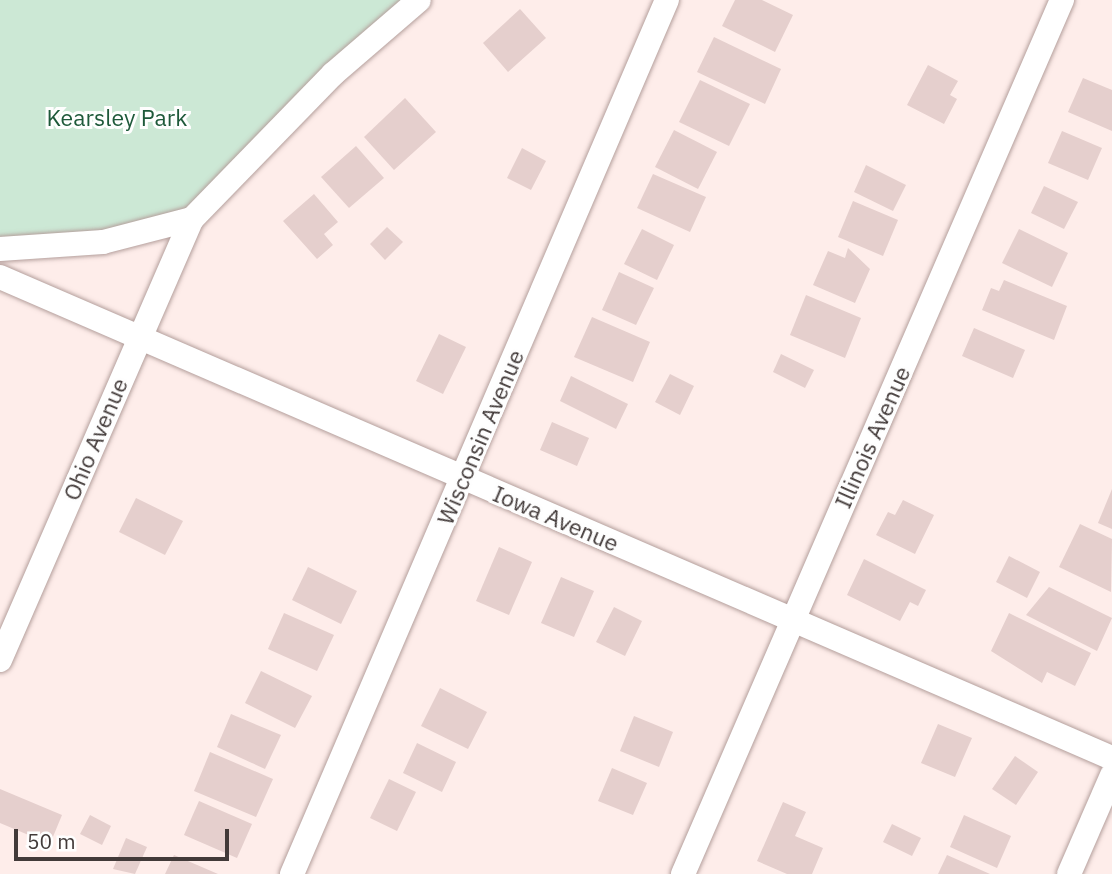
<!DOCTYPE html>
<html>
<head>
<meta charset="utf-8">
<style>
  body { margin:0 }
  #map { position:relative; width:1112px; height:874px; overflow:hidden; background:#feedea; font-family:"IBM Plex Sans",sans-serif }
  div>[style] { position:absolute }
  .green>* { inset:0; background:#cce8d5 }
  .building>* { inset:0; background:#e5cfcd }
  .roads { filter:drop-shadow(0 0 2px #b49f9c) drop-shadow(0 0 2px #b49f9c) }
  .street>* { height:24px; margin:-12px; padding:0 12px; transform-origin:12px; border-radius:12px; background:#fff }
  span { translate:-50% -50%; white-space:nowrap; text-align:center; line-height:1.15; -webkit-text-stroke:6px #fefefe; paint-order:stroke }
  .park-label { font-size:23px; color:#1e593a }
  .street-label { font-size:23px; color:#423a39 }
  .scale { position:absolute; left:14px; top:829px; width:215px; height:32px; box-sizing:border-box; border:4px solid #423a39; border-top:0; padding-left:9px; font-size:21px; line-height:24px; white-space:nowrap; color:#423a39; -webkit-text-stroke:5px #fefefe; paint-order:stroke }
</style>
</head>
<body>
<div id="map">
  <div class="green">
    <div style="clip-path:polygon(0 0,419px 0,192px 219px,0 249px)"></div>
  </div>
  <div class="building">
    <div style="clip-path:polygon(735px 0,762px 0,793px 15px,775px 52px,722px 26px)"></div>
    <div style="clip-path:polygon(520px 9px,546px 38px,508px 72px,483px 43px)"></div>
    <div style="clip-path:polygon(714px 37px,781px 69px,765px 104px,697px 72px)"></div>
    <div style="clip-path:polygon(928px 65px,958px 81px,950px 95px,957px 99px,944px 124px,907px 105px)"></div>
    <div style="clip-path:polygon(1083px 78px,1112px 90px,1112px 131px,1068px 112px)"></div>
    <div style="clip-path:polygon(700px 80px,750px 104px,729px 146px,679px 122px)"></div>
    <div style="clip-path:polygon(405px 98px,436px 132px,394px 170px,364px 137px)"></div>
    <div style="clip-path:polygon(674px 130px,717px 152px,698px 189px,655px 167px)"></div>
    <div style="clip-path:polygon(1062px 131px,1102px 148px,1088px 180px,1048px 163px)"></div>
    <div style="clip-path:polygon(356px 146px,384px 178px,349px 208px,321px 177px)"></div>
    <div style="clip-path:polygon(522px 148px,546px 161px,531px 190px,507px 178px)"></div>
    <div style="clip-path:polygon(866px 165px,906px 185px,893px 211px,854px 192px)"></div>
    <div style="clip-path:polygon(653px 174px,706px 197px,690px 232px,637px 208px)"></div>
    <div style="clip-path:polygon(1044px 186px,1078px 202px,1064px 229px,1031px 213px)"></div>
    <div style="clip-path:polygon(314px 194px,338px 222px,324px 234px,333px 245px,317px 259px,283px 221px)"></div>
    <div style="clip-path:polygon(853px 201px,898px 220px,883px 256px,838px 237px)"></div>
    <div style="clip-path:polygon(387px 227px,403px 242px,385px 260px,370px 244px)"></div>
    <div style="clip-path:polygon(642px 229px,674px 245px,657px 280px,624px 264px)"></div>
    <div style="clip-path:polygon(1019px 229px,1068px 253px,1052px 287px,1002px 263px)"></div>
    <div style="clip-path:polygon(848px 248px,870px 269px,855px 303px,813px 285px,828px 251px,845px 258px)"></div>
    <div style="clip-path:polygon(619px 272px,654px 288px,636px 325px,602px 310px)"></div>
    <div style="clip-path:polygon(1004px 280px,1067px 306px,1054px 340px,982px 310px,991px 288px,999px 291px)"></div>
    <div style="clip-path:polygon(806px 295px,861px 318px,845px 358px,790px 335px)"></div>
    <div style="clip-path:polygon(592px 317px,650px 342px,633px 382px,574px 357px)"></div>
    <div style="clip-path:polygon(974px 328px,1025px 350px,1013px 378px,962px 356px)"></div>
    <div style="clip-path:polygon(439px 334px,466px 347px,443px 394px,416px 381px)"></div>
    <div style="clip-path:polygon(781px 354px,814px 370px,805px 388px,773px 372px)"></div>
    <div style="clip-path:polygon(670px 374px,694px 386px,680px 415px,655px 402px)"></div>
    <div style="clip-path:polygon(571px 376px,628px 404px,616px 429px,560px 401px)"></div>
    <div style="clip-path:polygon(552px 422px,589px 438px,577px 466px,540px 450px)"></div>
    <div style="clip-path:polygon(1112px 489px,1112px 529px,1098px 523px)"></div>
    <div style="clip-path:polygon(136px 498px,183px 521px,165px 555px,119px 532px)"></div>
    <div style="clip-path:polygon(903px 500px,934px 515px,915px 554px,876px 535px,888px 512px,895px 515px)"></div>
    <div style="clip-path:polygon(1080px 524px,1112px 539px,1111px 592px,1059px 567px)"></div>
    <div style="clip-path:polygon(499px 547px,532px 562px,509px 615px,476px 601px)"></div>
    <div style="clip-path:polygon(1009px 556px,1040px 572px,1027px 598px,996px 582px)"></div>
    <div style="clip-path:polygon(864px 559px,926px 590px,918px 606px,910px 602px,900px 621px,847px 595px)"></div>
    <div style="clip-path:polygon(308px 567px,357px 591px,341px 624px,292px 600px)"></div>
    <div style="clip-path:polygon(561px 577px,594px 591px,574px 637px,541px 623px)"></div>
    <div style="clip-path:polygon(1049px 587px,1112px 618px,1097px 651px,1026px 615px)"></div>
    <div style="clip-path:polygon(614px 607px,642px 621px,625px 656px,596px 642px)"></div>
    <div style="clip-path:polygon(284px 613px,334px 635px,317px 671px,268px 649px)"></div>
    <div style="clip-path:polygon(1009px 613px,1091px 653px,1075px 686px,1047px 672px,1042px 683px,991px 651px)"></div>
    <div style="clip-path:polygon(261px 671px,312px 696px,295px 728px,245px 703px)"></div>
    <div style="clip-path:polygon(440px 688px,487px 712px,468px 749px,421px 726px)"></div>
    <div style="clip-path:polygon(231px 714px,281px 735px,265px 769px,217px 747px)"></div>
    <div style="clip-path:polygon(634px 716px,673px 732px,659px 767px,620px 751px)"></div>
    <div style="clip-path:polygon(938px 724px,972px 738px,955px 777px,921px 763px)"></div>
    <div style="clip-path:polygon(417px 743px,456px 762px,442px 792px,403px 773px)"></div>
    <div style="clip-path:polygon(210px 752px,273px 779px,256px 817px,194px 791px)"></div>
    <div style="clip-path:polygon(1015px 756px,1038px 772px,1016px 805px,992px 789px)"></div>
    <div style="clip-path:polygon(612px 768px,647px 783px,633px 815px,598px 801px)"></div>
    <div style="clip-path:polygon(389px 779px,416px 792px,397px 831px,370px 818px)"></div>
    <div style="clip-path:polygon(0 789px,62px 815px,50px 844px,0 823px)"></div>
    <div style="clip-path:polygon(199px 801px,252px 824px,237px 858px,184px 835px)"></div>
    <div style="clip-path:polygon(783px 802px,806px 812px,795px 836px,823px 848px,812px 874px,787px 874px,757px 861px)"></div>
    <div style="clip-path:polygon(90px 815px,111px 826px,102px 845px,80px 834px)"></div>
    <div style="clip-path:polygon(964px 815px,1011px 836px,997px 868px,950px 847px)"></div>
    <div style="clip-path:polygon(892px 824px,921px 838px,912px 856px,883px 842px)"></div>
    <div style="clip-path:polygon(126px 838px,147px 847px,135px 874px,113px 869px)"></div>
    <div style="clip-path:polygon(174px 855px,218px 874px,165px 874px)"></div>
    <div style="clip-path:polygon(947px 855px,990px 874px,938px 874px)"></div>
  </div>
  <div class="roads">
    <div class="street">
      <div style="left:0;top:249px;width:103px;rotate:-3.9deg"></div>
      <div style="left:103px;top:242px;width:92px;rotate:-14.5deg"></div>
      <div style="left:192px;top:219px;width:202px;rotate:-45.8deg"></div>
      <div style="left:333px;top:74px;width:113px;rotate:-40.7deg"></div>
      <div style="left:0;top:277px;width:1212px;rotate:23.39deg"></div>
      <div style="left:0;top:660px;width:481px;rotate:-66.5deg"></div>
      <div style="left:292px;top:874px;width:951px;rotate:-66.78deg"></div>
      <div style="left:683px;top:874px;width:953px;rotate:-66.56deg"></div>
      <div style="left:1069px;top:874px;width:108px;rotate:-66.5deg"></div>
    </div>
  </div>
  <div class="park-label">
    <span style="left:117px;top:117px">Kearsley Park</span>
  </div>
  <div class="street-label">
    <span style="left:480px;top:437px;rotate:-67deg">Wisconsin Avenue</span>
    <span style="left:872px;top:437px;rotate:-66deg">Illinois Avenue</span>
    <span style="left:95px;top:439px;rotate:-67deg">Ohio Avenue</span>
    <span style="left:556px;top:518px;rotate:23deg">Iowa Avenue</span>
  </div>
  <div class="scale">50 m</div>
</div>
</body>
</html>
